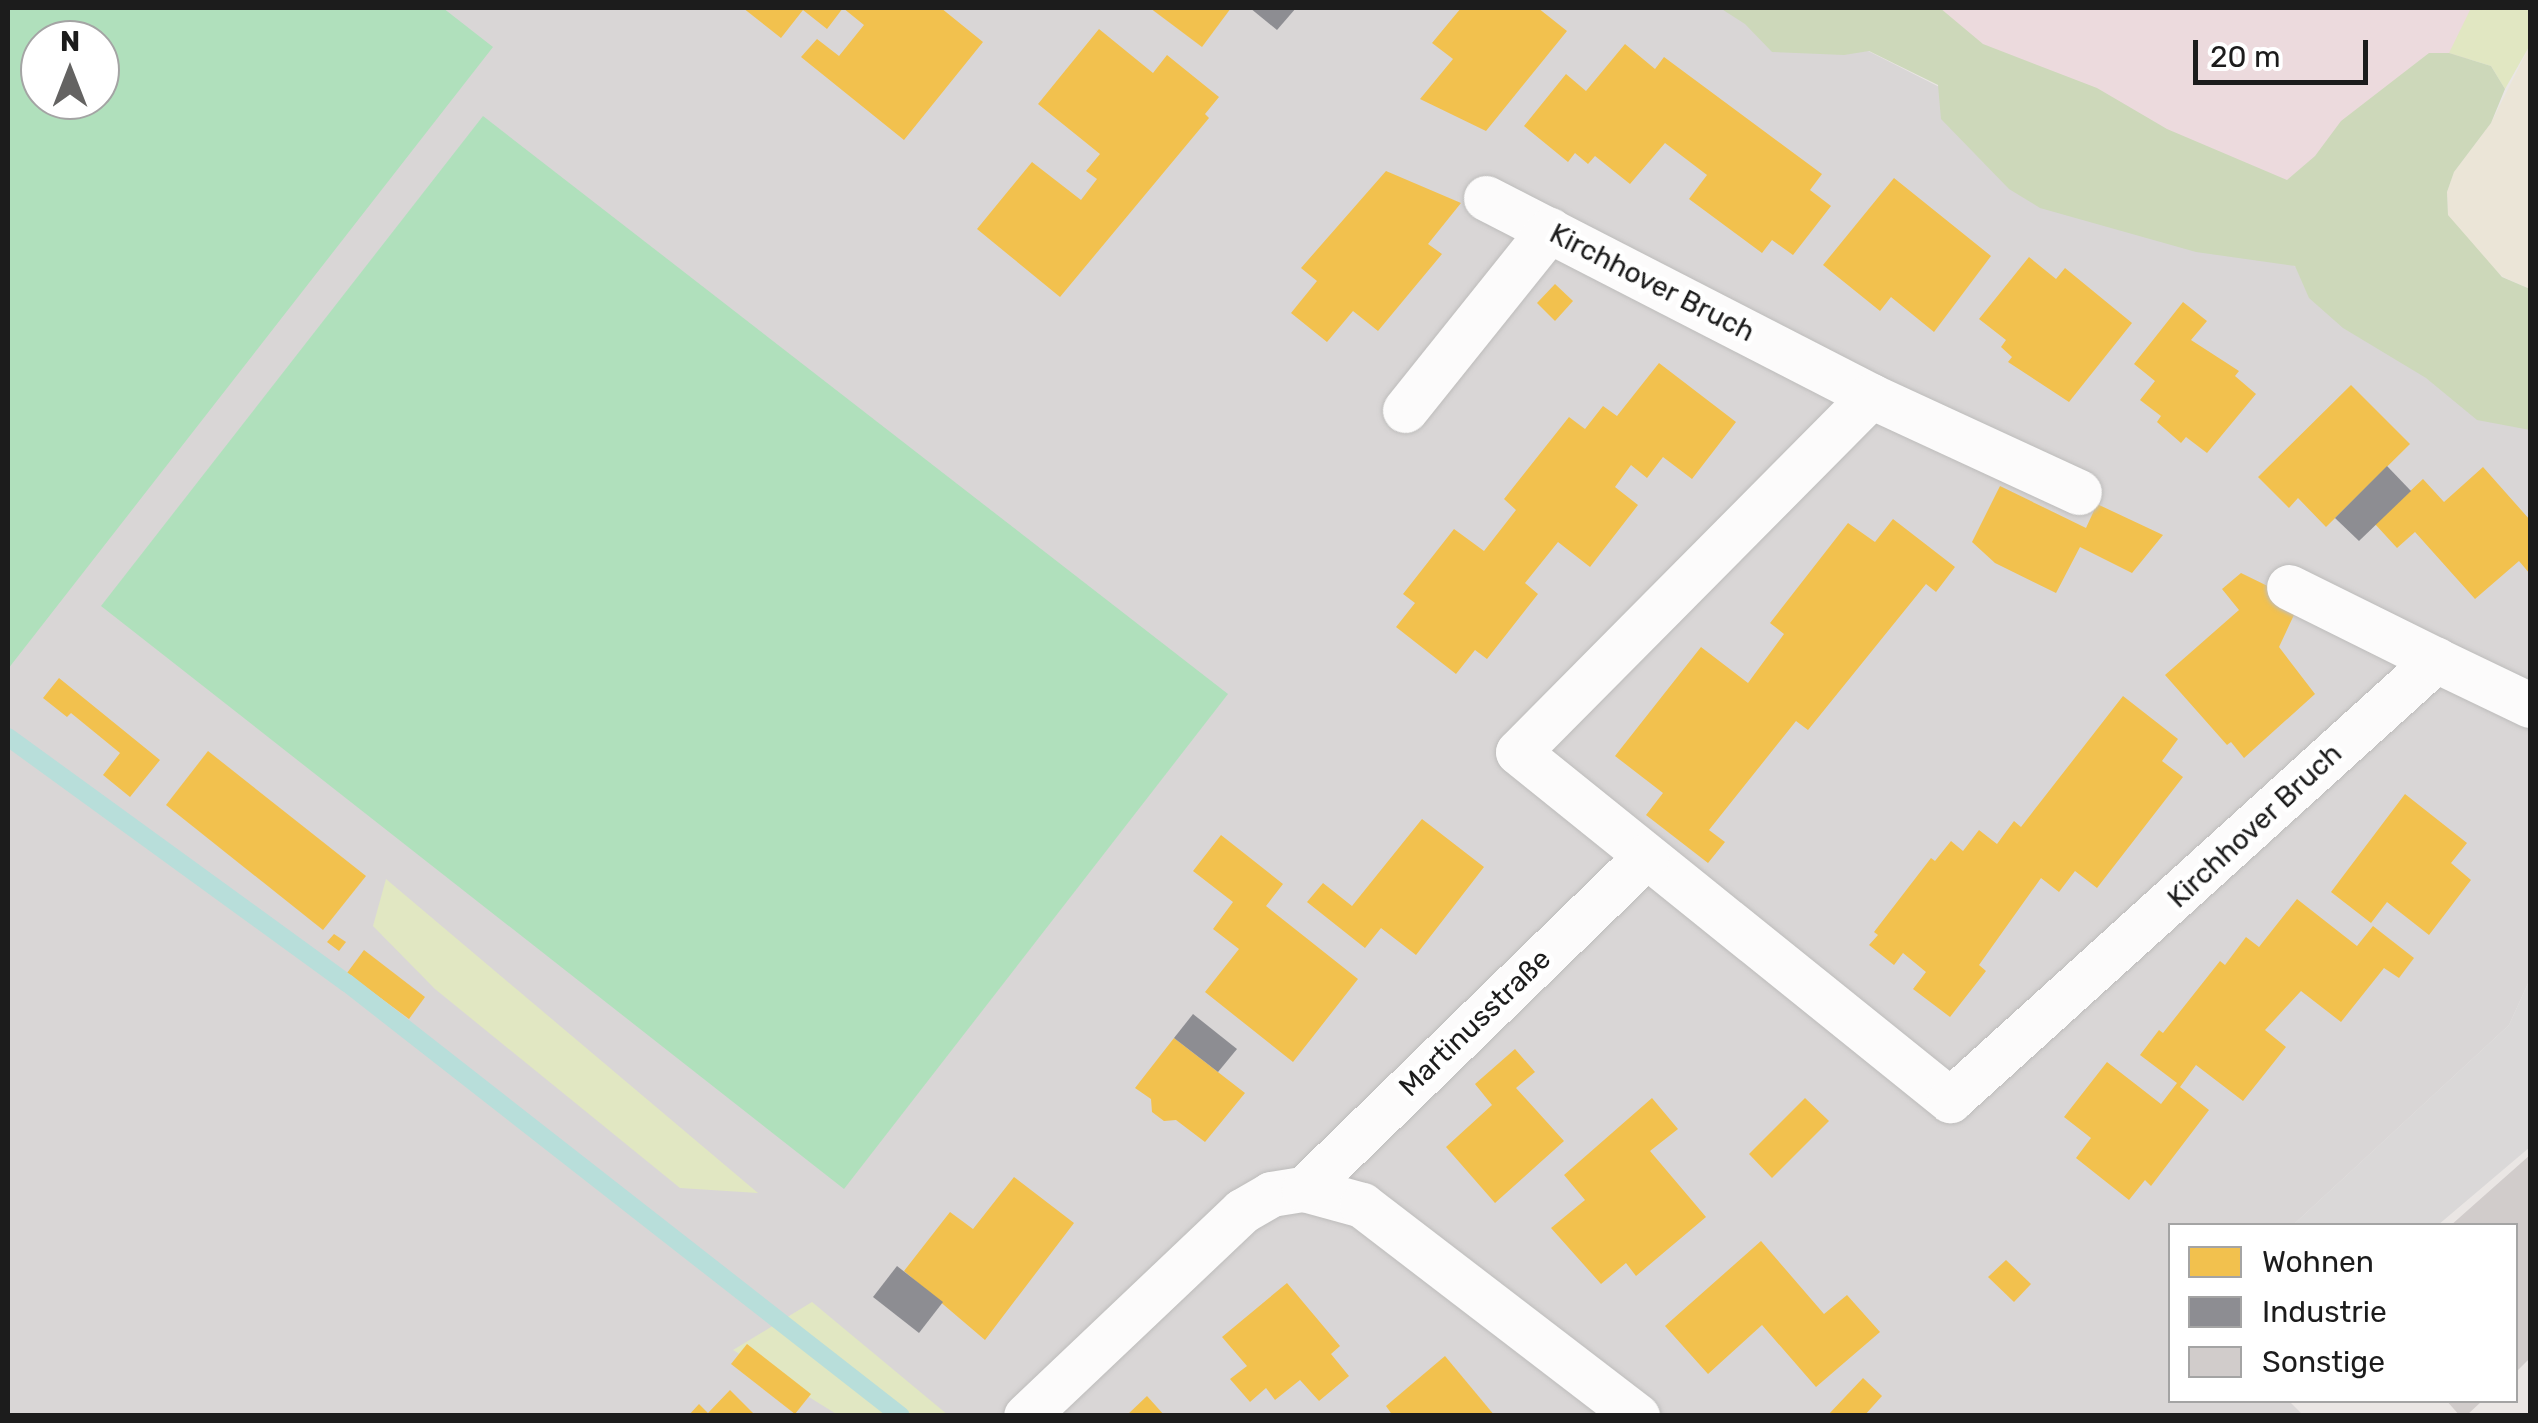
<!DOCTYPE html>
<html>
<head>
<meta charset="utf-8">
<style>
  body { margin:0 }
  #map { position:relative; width:2538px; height:1423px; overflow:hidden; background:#eae6e4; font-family:Rubik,sans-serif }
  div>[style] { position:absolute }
  .residential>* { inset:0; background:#d9d6d6 }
  .commercial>* { inset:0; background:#ecdadd }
  .farmland>* { inset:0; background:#ebe5d7 }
  .grass>* { inset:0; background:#e1e7c2 }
  .forest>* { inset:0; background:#cdd8ba }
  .pitch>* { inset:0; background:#b0e0bc }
  .parking>* { inset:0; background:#dad8d8 }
  .homes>* { inset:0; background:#f2c14e }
  .industry>* { inset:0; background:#8d8d92 }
  .stream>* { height:18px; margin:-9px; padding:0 9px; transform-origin:9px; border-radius:9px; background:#b8deda }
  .building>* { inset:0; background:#d1cccb }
  .roads { filter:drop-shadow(0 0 2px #bdbcbb) drop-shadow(0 0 2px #bdbcbb) }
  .minor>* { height:45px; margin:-22.5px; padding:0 22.5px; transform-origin:22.5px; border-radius:22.5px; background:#fcfbfb }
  span { translate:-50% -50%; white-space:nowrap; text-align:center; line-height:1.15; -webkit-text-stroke:10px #fff; paint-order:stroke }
  .street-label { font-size:28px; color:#1c1c1c }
  .frame { position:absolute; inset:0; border:10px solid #1c1c1c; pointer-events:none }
  .legend { position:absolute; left:2168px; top:1223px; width:350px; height:180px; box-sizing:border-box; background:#fff; border:2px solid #a4a4a4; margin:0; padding:12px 18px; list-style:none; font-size:30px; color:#1c1c1c }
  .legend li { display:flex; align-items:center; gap:20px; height:50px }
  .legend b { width:50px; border:2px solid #a4a4a4 }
  .north { position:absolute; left:20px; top:20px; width:100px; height:100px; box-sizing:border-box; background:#fff; border:2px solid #a4a4a4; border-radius:50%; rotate:0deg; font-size:28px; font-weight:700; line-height:40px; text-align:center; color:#1c1c1c }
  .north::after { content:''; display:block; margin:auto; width:35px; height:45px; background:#646362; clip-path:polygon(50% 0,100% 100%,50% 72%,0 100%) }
  .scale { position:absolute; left:2193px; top:40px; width:175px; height:45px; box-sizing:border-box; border:5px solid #1c1c1c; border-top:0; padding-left:12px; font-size:30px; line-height:35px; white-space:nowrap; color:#1c1c1c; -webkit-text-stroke:8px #fff; paint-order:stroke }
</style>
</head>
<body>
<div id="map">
  <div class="residential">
    <div style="clip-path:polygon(evenodd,8px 8px,1783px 8px,2530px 385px,2530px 979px,2509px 1025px,2293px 1225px,2170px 1226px,2170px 1400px,2289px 1401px,2303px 1415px,8px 1416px,8px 8px,40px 40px,100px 40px,100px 100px,40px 100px,40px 40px)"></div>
  </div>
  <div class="commercial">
    <div style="clip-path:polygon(1875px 8px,2494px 8px,2366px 256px)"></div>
  </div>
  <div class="farmland">
    <div style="clip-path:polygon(2530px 45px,2530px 289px,2503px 277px,2472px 248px,2448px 215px,2447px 192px,2454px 172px,2491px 123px)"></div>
  </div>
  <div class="grass">
    <div style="clip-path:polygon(2471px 8px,2530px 8px,2530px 45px,2505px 89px,2491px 66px,2449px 53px)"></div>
    <div style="clip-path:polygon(386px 879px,758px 1193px,680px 1188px,435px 989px,373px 926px)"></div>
    <div style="clip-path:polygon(812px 1302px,948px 1415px,838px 1415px,733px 1350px)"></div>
  </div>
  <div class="forest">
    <div style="clip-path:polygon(1720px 8px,1940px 8px,1983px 44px,2097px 88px,2167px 129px,2287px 180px,2315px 156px,2341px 121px,2429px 53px,2449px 53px,2491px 66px,2505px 89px,2491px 123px,2454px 172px,2447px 192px,2448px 215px,2502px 277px,2530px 289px,2530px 430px,2477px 420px,2426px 378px,2343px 328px,2309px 298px,2295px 266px,2196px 252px,2040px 208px,2009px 189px,1941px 119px,1938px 85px,1869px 51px,1844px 55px,1772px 52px,1745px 24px)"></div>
  </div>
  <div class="pitch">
    <div style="clip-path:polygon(evenodd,8px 8px,443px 8px,493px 47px,8px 669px,8px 8px,40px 40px,100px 40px,100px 100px,40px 100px,40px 40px)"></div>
    <div style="clip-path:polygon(483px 116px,1228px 694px,844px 1189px,101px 606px)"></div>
  </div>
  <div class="parking">
    <div style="clip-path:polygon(2530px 979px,2530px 1147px,2438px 1225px,2293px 1225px,2509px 1025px)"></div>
  </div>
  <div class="homes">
    <div style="clip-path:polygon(743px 8px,941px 8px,983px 42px,904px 140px,801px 57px,817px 39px,839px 56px,864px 25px,843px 8px,827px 29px,803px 10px,781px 38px)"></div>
    <div style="clip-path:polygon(1150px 8px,1231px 8px,1202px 47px)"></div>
    <div style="clip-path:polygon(1461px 8px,1538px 8px,1567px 31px,1486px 131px,1420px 99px,1453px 59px,1432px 43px)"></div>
    <div style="clip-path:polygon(1099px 29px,1153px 73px,1167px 55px,1219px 97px,1205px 114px,1209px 118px,1060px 297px,977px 229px,1032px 162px,1081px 200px,1097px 179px,1086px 171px,1100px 154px,1038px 104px)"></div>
    <div style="clip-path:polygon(1625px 44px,1655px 69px,1664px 57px,1822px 174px,1810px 190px,1831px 206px,1793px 255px,1772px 240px,1762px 253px,1689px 199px,1707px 175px,1665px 143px,1630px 184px,1595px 156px,1588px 164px,1575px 153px,1568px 162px,1524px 126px,1566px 74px,1586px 91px)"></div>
    <div style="clip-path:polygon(1386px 171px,1461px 203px,1428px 244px,1442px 254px,1378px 331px,1353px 311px,1327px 342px,1291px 313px,1317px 281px,1301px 268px)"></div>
    <div style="clip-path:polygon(1894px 178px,1991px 256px,1934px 332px,1891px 297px,1880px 311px,1823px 265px)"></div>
    <div style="clip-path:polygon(2029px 257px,2056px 279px,2065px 268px,2132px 323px,2069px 402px,2008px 362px,2012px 357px,2001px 347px,2006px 340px,1979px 319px)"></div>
    <div style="clip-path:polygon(1555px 284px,1573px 301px,1555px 321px,1537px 303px)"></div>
    <div style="clip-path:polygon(2183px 302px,2207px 321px,2191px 340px,2239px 371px,2235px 376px,2256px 394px,2207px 453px,2186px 437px,2181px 443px,2157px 422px,2161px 416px,2140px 400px,2155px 381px,2134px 364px)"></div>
    <div style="clip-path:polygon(1659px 363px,1736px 422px,1692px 479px,1663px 457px,1647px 478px,1631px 465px,1615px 487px,1638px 505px,1590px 567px,1558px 542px,1525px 583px,1538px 594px,1487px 659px,1475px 650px,1456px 674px,1396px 627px,1415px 603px,1403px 594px,1454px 529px,1484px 551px,1516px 510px,1504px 499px,1569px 417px,1585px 429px,1603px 406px,1617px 416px)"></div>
    <div style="clip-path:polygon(2351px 385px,2410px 444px,2326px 527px,2298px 498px,2289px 508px,2258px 477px)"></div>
    <div style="clip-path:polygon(2483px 467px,2530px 520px,2530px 574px,2519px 561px,2475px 599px,2415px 532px,2397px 548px,2375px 524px,2423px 479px,2444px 502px)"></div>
    <div style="clip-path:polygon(2000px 486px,2086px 528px,2097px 504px,2163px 535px,2132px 573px,2080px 547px,2056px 593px,1995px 563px,1972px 542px)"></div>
    <div style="clip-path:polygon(1893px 519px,1955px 567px,1936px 592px,1926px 584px,1808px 730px,1796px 721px,1709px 830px,1725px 842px,1708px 863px,1646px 815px,1663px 793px,1615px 756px,1701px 647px,1748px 683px,1784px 634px,1770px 623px,1848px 523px,1875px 542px)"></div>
    <div style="clip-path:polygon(2241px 573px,2300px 602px,2279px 647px,2315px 694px,2244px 758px,2231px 742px,2227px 745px,2165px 675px,2239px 610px,2222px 589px)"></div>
    <div style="clip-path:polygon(59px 678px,160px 760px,130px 797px,103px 775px,120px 753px,71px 713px,67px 717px,43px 698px)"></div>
    <div style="clip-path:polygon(2123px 696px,2178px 739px,2162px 761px,2183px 777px,2097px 888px,2075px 871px,2059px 892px,2041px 878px,1979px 965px,1986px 971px,1950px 1017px,1913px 989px,1926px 972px,1903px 953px,1894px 965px,1869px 945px,1878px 935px,1874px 932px,1931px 858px,1935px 861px,1951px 841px,1963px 851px,1979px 830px,1997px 844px,2014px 821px,2021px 827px)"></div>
    <div style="clip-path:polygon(208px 751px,366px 876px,323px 930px,166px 805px)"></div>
    <div style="clip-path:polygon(2405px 794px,2467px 843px,2451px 863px,2471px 880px,2429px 935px,2387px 902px,2371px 923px,2331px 892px)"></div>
    <div style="clip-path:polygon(1422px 819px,1484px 867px,1416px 955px,1381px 928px,1365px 948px,1307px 902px,1323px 883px,1352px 906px)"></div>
    <div style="clip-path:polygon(1221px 835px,1283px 884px,1266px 906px,1358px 979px,1293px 1062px,1205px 992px,1239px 949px,1213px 929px,1233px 902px,1193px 871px)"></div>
    <div style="clip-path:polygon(2297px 899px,2357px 946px,2373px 926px,2414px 958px,2399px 978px,2384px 968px,2341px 1022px,2301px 991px,2265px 1030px,2286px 1047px,2243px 1101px,2196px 1065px,2180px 1087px,2209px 1110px,2151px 1186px,2145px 1180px,2129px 1200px,2076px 1158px,2091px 1138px,2064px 1117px,2107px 1062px,2161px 1104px,2177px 1083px,2140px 1055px,2159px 1030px,2163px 1033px,2220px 961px,2225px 965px,2246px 937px,2259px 947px)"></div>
    <div style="clip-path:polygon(334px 934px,346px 942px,339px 951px,327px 942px)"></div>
    <div style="clip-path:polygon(364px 950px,425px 997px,409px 1019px,347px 973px)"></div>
    <div style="clip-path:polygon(1174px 1038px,1245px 1093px,1205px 1142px,1176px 1120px,1164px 1121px,1152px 1112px,1151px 1099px,1135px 1088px)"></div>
    <div style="clip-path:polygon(1515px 1049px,1535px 1072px,1516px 1088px,1564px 1141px,1495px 1203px,1446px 1147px,1492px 1105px,1475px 1084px)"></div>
    <div style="clip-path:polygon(1652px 1098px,1678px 1129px,1650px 1151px,1706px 1217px,1636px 1276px,1626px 1263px,1601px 1284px,1551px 1228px,1585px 1200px,1564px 1175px)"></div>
    <div style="clip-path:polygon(1805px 1098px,1829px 1121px,1772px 1178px,1749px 1154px)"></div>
    <div style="clip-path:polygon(1014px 1177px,1074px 1223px,985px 1340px,904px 1271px,950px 1212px,973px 1229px)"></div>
    <div style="clip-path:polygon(1761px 1241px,1824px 1314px,1847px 1295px,1880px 1332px,1816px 1387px,1762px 1325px,1708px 1374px,1665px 1326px)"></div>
    <div style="clip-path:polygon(2006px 1260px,2031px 1284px,2014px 1302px,1988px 1277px)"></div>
    <div style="clip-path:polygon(1287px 1283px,1340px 1346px,1331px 1354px,1349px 1376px,1319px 1401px,1300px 1380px,1275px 1400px,1266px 1388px,1250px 1402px,1230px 1379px,1247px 1366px,1222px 1337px)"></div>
    <div style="clip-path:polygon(747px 1344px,811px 1394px,795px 1414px,731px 1364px)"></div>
    <div style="clip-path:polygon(1445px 1356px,1495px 1416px,1393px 1416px,1386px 1406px)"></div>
    <div style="clip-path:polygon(1863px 1378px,1882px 1396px,1864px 1416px,1827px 1416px)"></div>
    <div style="clip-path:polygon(730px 1390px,756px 1416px,688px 1416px,699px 1404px,708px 1413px)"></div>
    <div style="clip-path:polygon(1147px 1396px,1165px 1416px,1126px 1416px)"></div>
  </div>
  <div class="industry">
    <div style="clip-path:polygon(1250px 8px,1296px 8px,1277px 30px)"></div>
    <div style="clip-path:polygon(2387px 466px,2411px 491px,2359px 541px,2335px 518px)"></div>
    <div style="clip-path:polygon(1193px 1014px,1237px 1049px,1218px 1072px,1174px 1038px)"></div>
    <div style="clip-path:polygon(897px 1266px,943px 1302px,919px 1333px,873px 1297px)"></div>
  </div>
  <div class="stream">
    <div style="left:8px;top:737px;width:419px;rotate:36deg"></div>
    <div style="left:347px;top:983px;width:703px;rotate:38.01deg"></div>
  </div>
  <div class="building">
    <div style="clip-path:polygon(2530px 1155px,2530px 1358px,2516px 1372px,2516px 1226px,2450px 1226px)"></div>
    <div style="clip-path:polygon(2446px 1400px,2483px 1400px,2466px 1416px,2460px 1416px)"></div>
  </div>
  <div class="roads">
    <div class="minor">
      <div style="left:1486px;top:198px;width:433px;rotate:27.2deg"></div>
      <div style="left:1871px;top:396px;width:229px;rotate:24.8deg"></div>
      <div style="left:1871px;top:396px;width:501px;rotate:134.76deg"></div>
      <div style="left:1518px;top:752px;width:555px;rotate:38.85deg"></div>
      <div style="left:1950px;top:1100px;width:656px;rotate:-42.16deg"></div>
      <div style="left:2436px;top:660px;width:164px;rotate:-153.6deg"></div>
      <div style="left:1405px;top:410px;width:231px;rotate:-51.3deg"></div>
      <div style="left:2436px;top:660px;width:104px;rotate:25.6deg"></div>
      <div style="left:1304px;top:1189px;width:60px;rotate:15.4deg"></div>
      <div style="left:1362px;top:1205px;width:347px;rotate:37.5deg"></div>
      <div style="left:1026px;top:1416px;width:298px;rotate:-43.5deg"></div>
      <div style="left:1242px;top:1211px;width:34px;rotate:-30deg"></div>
      <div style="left:1271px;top:1194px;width:33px;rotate:-9deg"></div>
      <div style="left:1304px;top:1189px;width:477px;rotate:-44.2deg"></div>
    </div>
  </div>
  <div class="street-label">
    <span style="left:1652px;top:283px;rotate:27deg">Kirchhover Bruch</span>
    <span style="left:2255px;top:826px;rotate:-43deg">Kirchhover Bruch</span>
    <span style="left:1475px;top:1023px;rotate:-44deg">Martinusstraße</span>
  </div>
  <div class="frame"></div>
  <ul class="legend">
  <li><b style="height:28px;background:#f2c14e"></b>Wohnen</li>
  <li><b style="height:28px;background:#8d8d92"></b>Industrie</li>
  <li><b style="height:28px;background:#d1cccb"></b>Sonstige</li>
  </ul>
  <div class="north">N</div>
  <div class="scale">20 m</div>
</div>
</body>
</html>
